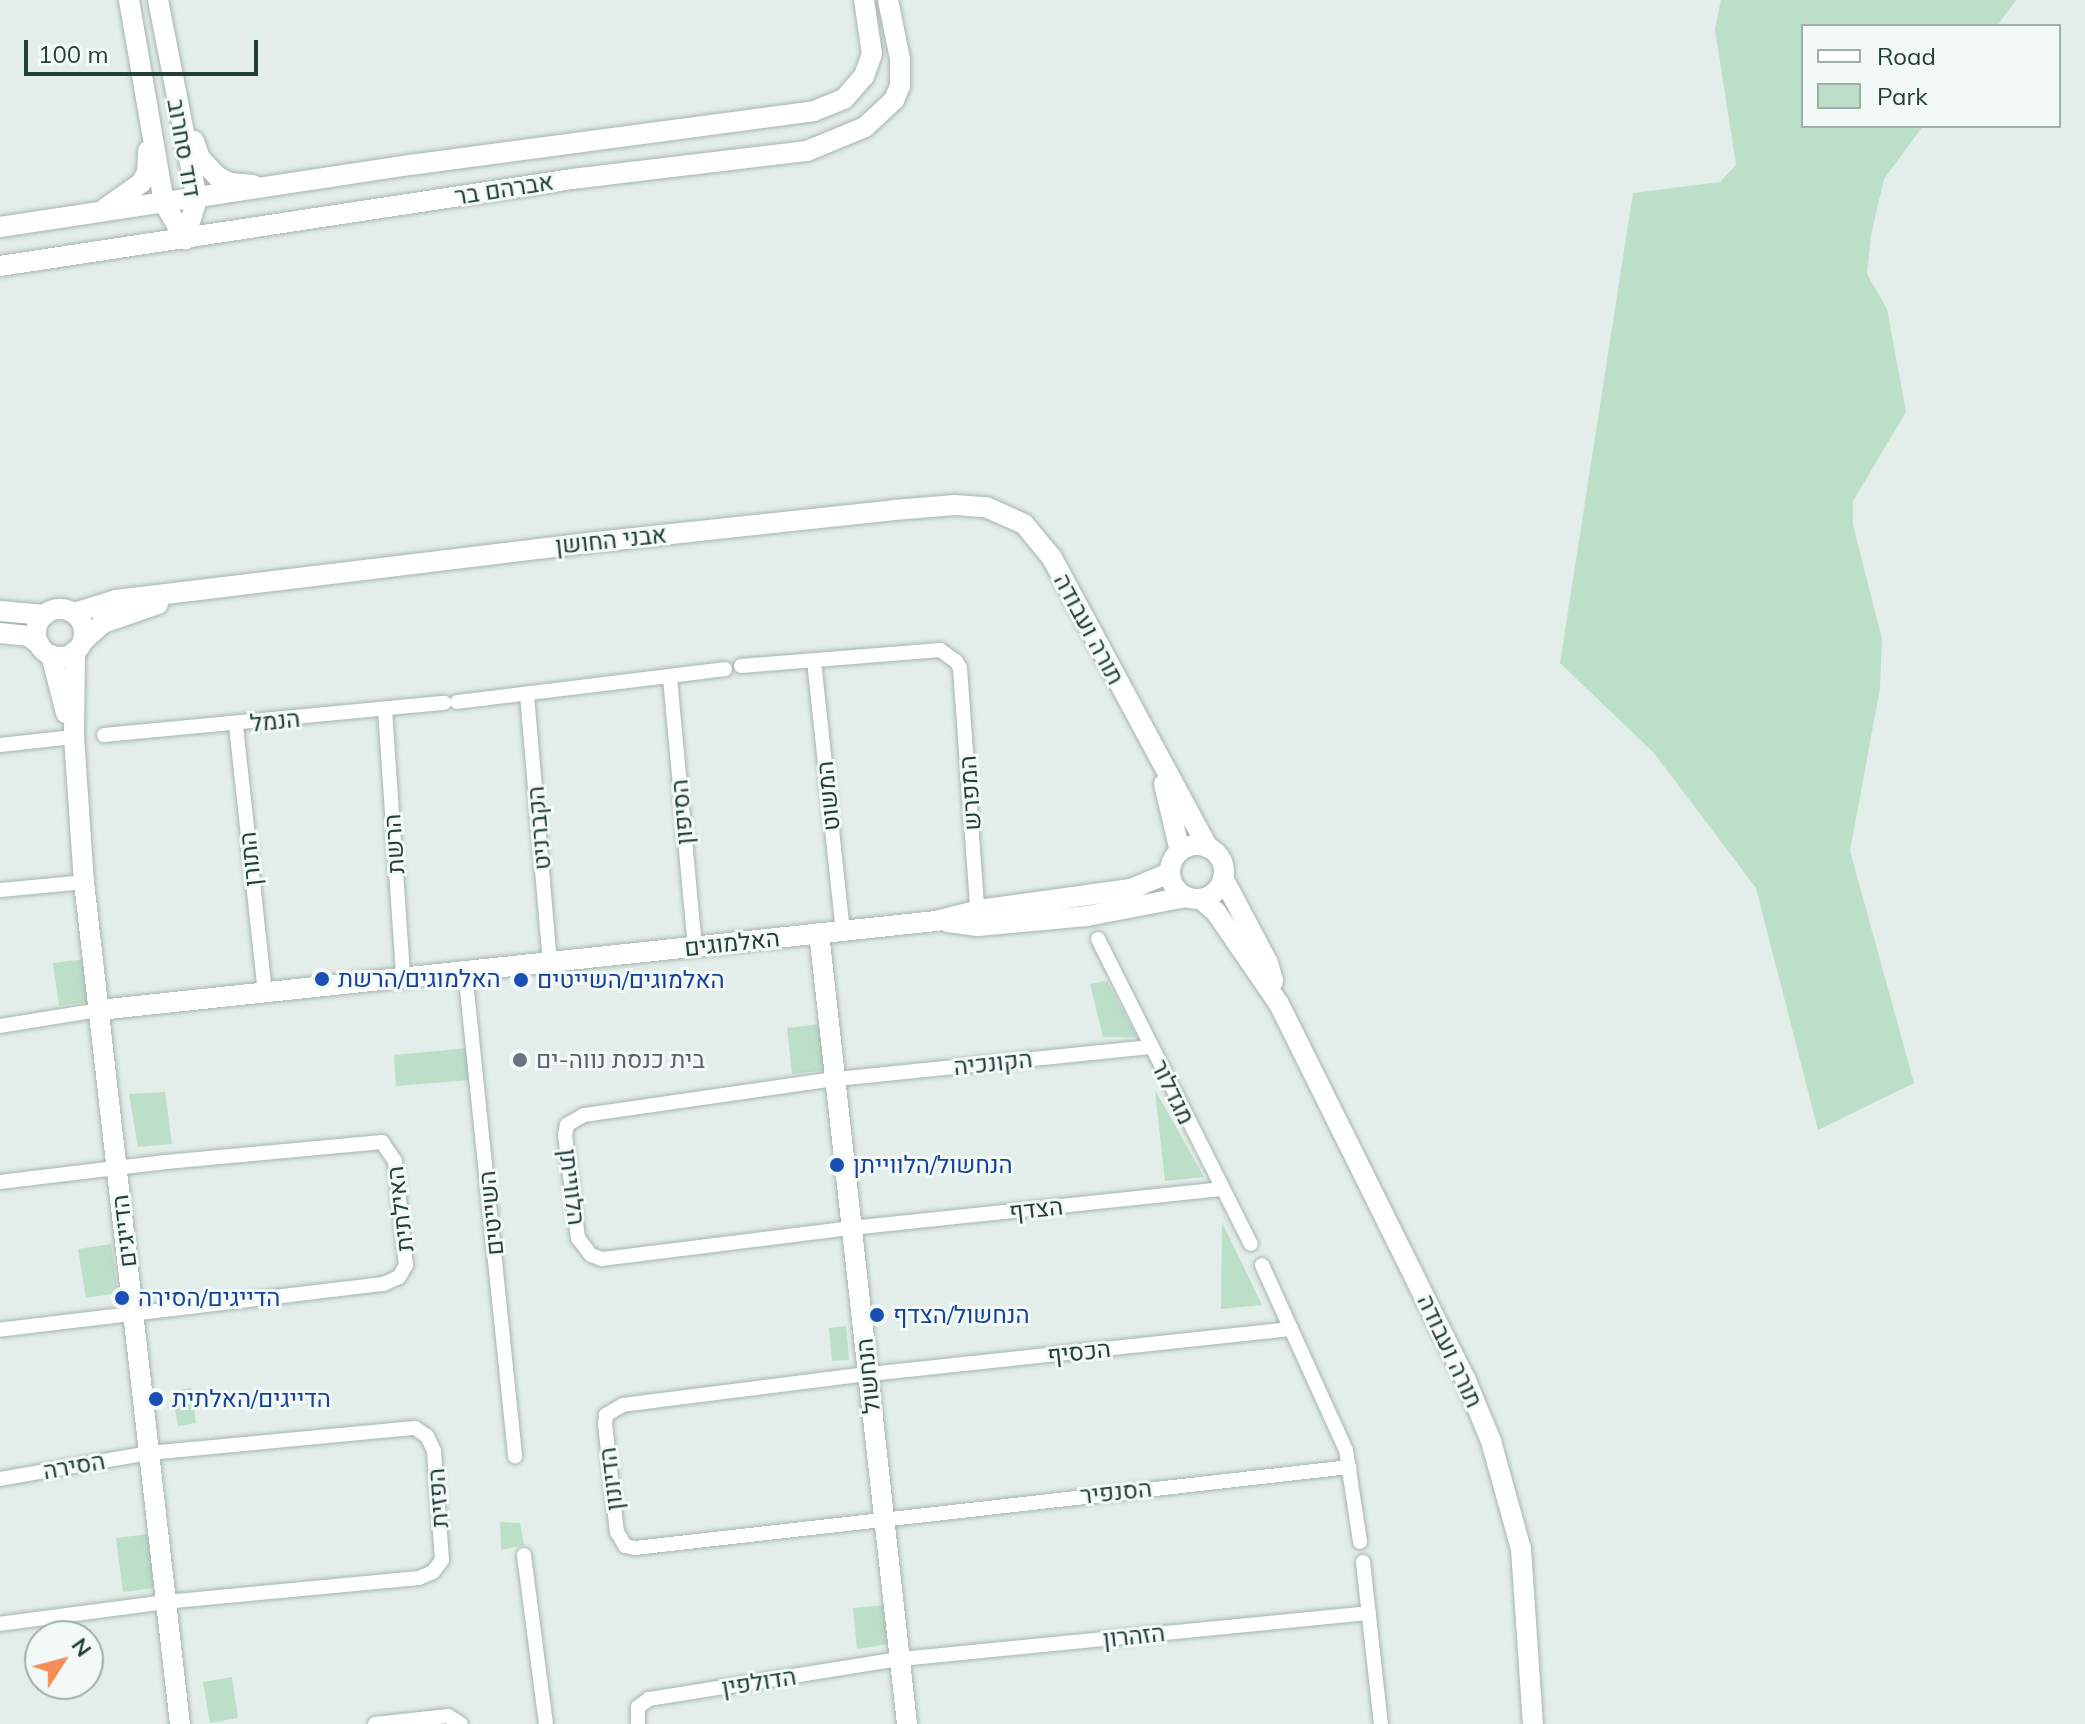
<!DOCTYPE html>
<html>
<head>
<meta charset="utf-8">
<style>
  body { margin:0 }
  #map { position:relative; width:2085px; height:1724px; overflow:hidden; background:#e3ede9; font-family:Mulish,Heebo,sans-serif }
  div>[style] { position:absolute }
  .green>* { inset:0; background:#bbdfc8 }
  .roads { filter:drop-shadow(0 0 2px #a5b5b1) drop-shadow(0 0 2px #a5b5b1) }
  .street>* { height:14px; margin:-7px; padding:0 7px; transform-origin:7px; border-radius:7px; background:#fff }
  .secondary>* { height:20px; margin:-10px; padding:0 10px; transform-origin:10px; border-radius:10px; background:#fff }
  .secondary>.ring { margin:-10px; padding:0; box-sizing:content-box; background:none; border:20px solid #fff; border-radius:50% }
  .dots>* { width:22px; height:22px; translate:-50% -50%; box-sizing:border-box; border:4px solid #f3f9f7; border-radius:50% }
  span { translate:-50% -50%; white-space:nowrap; text-align:center; line-height:1.15; -webkit-text-stroke:6px #f3f9f7; paint-order:stroke }
  .street-label { font-size:24px; color:#223f3a }
  .transit-label { font-size:24px; color:#164399 }
  .left { translate:0 -50%; text-align:left }
  .worship-label { font-size:24px; color:#5b616d }
  .legend { position:absolute; left:1801px; top:24px; width:260px; height:104px; box-sizing:border-box; background:#f3f9f7; border:2px solid #9fafab; margin:0; padding:10px 14px; list-style:none; font-size:24px; color:#223f3a }
  .legend li { display:flex; align-items:center; gap:16px; height:40px }
  .legend b { width:40px; border:2px solid #9fafab }
  .north { position:absolute; left:24px; top:1620px; width:80px; height:80px; box-sizing:border-box; background:#f3f9f7; border:2px solid #9fafab; border-radius:50%; rotate:54deg; font-size:22px; font-weight:700; line-height:32px; text-align:center; color:#223f3a }
  .north::after { content:''; display:block; margin:auto; width:28px; height:36px; background:#f68d57; clip-path:polygon(50% 0,100% 100%,50% 72%,0 100%) }
  .scale { position:absolute; left:24px; top:40px; width:234px; height:36px; box-sizing:border-box; border:4px solid #223f3a; border-top:0; padding-left:10px; font-size:24px; line-height:28px; white-space:nowrap; color:#223f3a; -webkit-text-stroke:6px #f3f9f7; paint-order:stroke }
</style>
</head>
<body>
<div id="map">
  <div class="green">
    <div style="clip-path:polygon(1721px 0,2016px 0,1997px 26px,1803px 26px,1803px 126px,1923px 126px,1884px 179px,1871px 235px,1867px 274px,1887px 309px,1906px 412px,1853px 501px,1853px 525px,1882px 639px,1880px 688px,1850px 851px,1914px 1083px,1818px 1130px,1756px 888px,1654px 753px,1560px 663px,1633px 193px,1720px 182px,1736px 165px,1715px 29px)"></div>
    <div style="clip-path:polygon(85px 959px,91px 1001px,59px 1006px,53px 963px)"></div>
    <div style="clip-path:polygon(1107px 981px,1137px 1037px,1103px 1037px,1090px 984px)"></div>
    <div style="clip-path:polygon(821px 1024px,826px 1070px,792px 1074px,787px 1028px)"></div>
    <div style="clip-path:polygon(468px 1048px,471px 1080px,396px 1086px,394px 1055px)"></div>
    <div style="clip-path:polygon(1155px 1090px,1204px 1177px,1165px 1181px)"></div>
    <div style="clip-path:polygon(165px 1092px,172px 1144px,138px 1147px,129px 1094px)"></div>
    <div style="clip-path:polygon(1222px 1222px,1262px 1305px,1221px 1309px)"></div>
    <div style="clip-path:polygon(111px 1244px,118px 1293px,86px 1298px,78px 1249px)"></div>
    <div style="clip-path:polygon(846px 1326px,849px 1360px,832px 1361px,829px 1328px)"></div>
    <div style="clip-path:polygon(191px 1388px,196px 1423px,178px 1426px,172px 1391px)"></div>
    <div style="clip-path:polygon(500px 1522px,520px 1523px,524px 1545px,501px 1550px)"></div>
    <div style="clip-path:polygon(149px 1534px,155px 1588px,123px 1592px,116px 1538px)"></div>
    <div style="clip-path:polygon(886px 1605px,890px 1644px,857px 1649px,853px 1608px)"></div>
    <div style="clip-path:polygon(232px 1677px,238px 1718px,210px 1723px,203px 1682px)"></div>
  </div>
  <div class="roads">
    <div class="street">
      <div style="left:814px;top:661px;width:272px;rotate:83.9deg"></div>
      <div style="left:741px;top:666px;width:200px;rotate:-4.6deg"></div>
      <div style="left:940px;top:650px;width:19px;rotate:35deg"></div>
      <div style="left:956px;top:661px;width:8px;rotate:60deg"></div>
      <div style="left:960px;top:668px;width:251px;rotate:85.9deg"></div>
      <div style="left:670px;top:678px;width:270px;rotate:84.7deg"></div>
      <div style="left:527px;top:695px;width:268px;rotate:85.1deg"></div>
      <div style="left:457px;top:702px;width:270px;rotate:-7deg"></div>
      <div style="left:385px;top:710px;width:268px;rotate:86.1deg"></div>
      <div style="left:236px;top:726px;width:268px;rotate:83.8deg"></div>
      <div style="left:104px;top:735px;width:342px;rotate:-5.4deg"></div>
      <div style="left:0;top:745px;width:74px;rotate:-6.2deg"></div>
      <div style="left:0;top:890px;width:84px;rotate:-5.4deg"></div>
      <div style="left:1098px;top:939px;width:341px;rotate:63.4deg"></div>
      <div style="left:465px;top:971px;width:488px;rotate:84.1deg"></div>
      <div style="left:0;top:1026px;width:100px;rotate:-9.2deg"></div>
      <div style="left:1151px;top:1047px;width:319px;rotate:174.2deg"></div>
      <div style="left:834px;top:1079px;width:253px;rotate:171.8deg"></div>
      <div style="left:584px;top:1115px;width:20px;rotate:150deg"></div>
      <div style="left:567px;top:1125px;width:10px;rotate:101deg"></div>
      <div style="left:565px;top:1135px;width:104px;rotate:82.8deg"></div>
      <div style="left:578px;top:1238px;width:21px;rotate:53deg"></div>
      <div style="left:591px;top:1255px;width:12px;rotate:20deg"></div>
      <div style="left:602px;top:1259px;width:251px;rotate:-7.1deg"></div>
      <div style="left:851px;top:1228px;width:372px;rotate:-6deg"></div>
      <div style="left:0;top:1182px;width:167px;rotate:-6.9deg"></div>
      <div style="left:166px;top:1162px;width:217px;rotate:-5.3deg"></div>
      <div style="left:382px;top:1142px;width:23px;rotate:56deg"></div>
      <div style="left:395px;top:1161px;width:105px;rotate:84deg"></div>
      <div style="left:406px;top:1265px;width:14px;rotate:120deg"></div>
      <div style="left:399px;top:1277px;width:17px;rotate:156deg"></div>
      <div style="left:383px;top:1284px;width:386px;rotate:173.2deg"></div>
      <div style="left:1262px;top:1265px;width:203px;rotate:65.6deg"></div>
      <div style="left:1346px;top:1450px;width:93px;rotate:81.3deg"></div>
      <div style="left:1291px;top:1329px;width:426px;rotate:173.9deg"></div>
      <div style="left:867px;top:1374px;width:246px;rotate:172.8deg"></div>
      <div style="left:623px;top:1405px;width:20px;rotate:150deg"></div>
      <div style="left:606px;top:1415px;width:9px;rotate:96deg"></div>
      <div style="left:605px;top:1424px;width:109px;rotate:83.7deg"></div>
      <div style="left:617px;top:1532px;width:16px;rotate:60deg"></div>
      <div style="left:625px;top:1546px;width:10px;rotate:11deg"></div>
      <div style="left:635px;top:1548px;width:719px;rotate:-6.47deg"></div>
      <div style="left:0;top:1479px;width:151px;rotate:-9.9deg"></div>
      <div style="left:149px;top:1453px;width:267px;rotate:-5.4deg"></div>
      <div style="left:415px;top:1428px;width:14px;rotate:34deg"></div>
      <div style="left:427px;top:1436px;width:17px;rotate:65deg"></div>
      <div style="left:434px;top:1451px;width:109px;rotate:85.8deg"></div>
      <div style="left:442px;top:1560px;width:15px;rotate:127deg"></div>
      <div style="left:433px;top:1572px;width:15px;rotate:157deg"></div>
      <div style="left:419px;top:1578px;width:254px;rotate:174.6deg"></div>
      <div style="left:166px;top:1602px;width:167px;rotate:172.5deg"></div>
      <div style="left:524px;top:1555px;width:170px;rotate:82.6deg"></div>
      <div style="left:1363px;top:1562px;width:163px;rotate:83.7deg"></div>
      <div style="left:375px;top:1724px;width:73px;rotate:-6.3deg"></div>
      <div style="left:448px;top:1716px;width:15px;rotate:32deg"></div>
      <div style="left:638px;top:1724px;width:17px;rotate:-90deg"></div>
      <div style="left:638px;top:1707px;width:14px;rotate:-36deg"></div>
      <div style="left:649px;top:1699px;width:254px;rotate:-9.1deg"></div>
      <div style="left:900px;top:1659px;width:471px;rotate:-5.6deg"></div>
    </div>
    <div class="secondary">
      <div style="left:129px;top:0;width:206px;rotate:80.2deg"></div>
      <div style="left:164px;top:203px;width:42px;rotate:59.7deg"></div>
      <div style="left:158px;top:0;width:203px;rotate:78.9deg"></div>
      <div style="left:197px;top:199px;width:42px;rotate:106.7deg"></div>
      <div style="left:194px;top:141px;width:18px;rotate:71deg"></div>
      <div style="left:200px;top:158px;width:26px;rotate:47deg"></div>
      <div style="left:218px;top:177px;width:13px;rotate:27deg"></div>
      <div style="left:230px;top:183px;width:23px;rotate:5deg"></div>
      <div style="left:106px;top:208px;width:43px;rotate:-35.5deg"></div>
      <div style="left:141px;top:183px;width:12px;rotate:-59deg"></div>
      <div style="left:147px;top:173px;width:22px;rotate:-87deg"></div>
      <div style="left:0;top:227px;width:415px;rotate:-8.6deg"></div>
      <div style="left:410px;top:165px;width:408px;rotate:-7.6deg"></div>
      <div style="left:814px;top:111px;width:32px;rotate:-22deg"></div>
      <div style="left:844px;top:99px;width:30px;rotate:-49deg"></div>
      <div style="left:864px;top:76px;width:23px;rotate:-70deg"></div>
      <div style="left:872px;top:54px;width:55px;rotate:-98.4deg"></div>
      <div style="left:0;top:266px;width:579px;rotate:-8.65deg"></div>
      <div style="left:572px;top:179px;width:237px;rotate:-6.8deg"></div>
      <div style="left:807px;top:151px;width:63px;rotate:-22.5deg"></div>
      <div style="left:865px;top:127px;width:40px;rotate:-43deg"></div>
      <div style="left:894px;top:100px;width:15px;rotate:-67deg"></div>
      <div style="left:900px;top:86px;width:27px;rotate:-90deg"></div>
      <div style="left:900px;top:59px;width:60px;rotate:-101.5deg"></div>
      <div class="ring" style="left:36px;top:609px;width:28px;height:28px"></div>
      <div style="left:0;top:611px;width:45px;rotate:5.1deg"></div>
      <div style="left:74px;top:613px;width:44px;rotate:-17.2deg"></div>
      <div style="left:116px;top:600px;width:474px;rotate:-6.9deg"></div>
      <div style="left:587px;top:543px;width:309px;rotate:-6.1deg"></div>
      <div style="left:894px;top:510px;width:61px;rotate:-4.7deg"></div>
      <div style="left:955px;top:505px;width:31px;rotate:4deg"></div>
      <div style="left:986px;top:507px;width:42px;rotate:24.1deg"></div>
      <div style="left:1024px;top:524px;width:44px;rotate:50.5deg"></div>
      <div style="left:1052px;top:558px;width:329px;rotate:61.7deg"></div>
      <div style="left:0;top:633px;width:28px;rotate:6deg"></div>
      <div style="left:28px;top:636px;width:14px;rotate:36deg"></div>
      <div style="left:83px;top:641px;width:27px;rotate:-42deg"></div>
      <div style="left:103px;top:623px;width:58px;rotate:-19.1deg"></div>
      <div style="left:75px;top:651px;width:86px;rotate:90.7deg"></div>
      <div style="left:74px;top:737px;width:145px;rotate:86.1deg"></div>
      <div style="left:84px;top:882px;width:847px;rotate:83.5deg"></div>
      <div style="left:51px;top:655px;width:60px;rotate:75.5deg"></div>
      <div style="left:1164px;top:784px;width:69px;rotate:76.6deg"></div>
      <div class="ring" style="left:1170px;top:845px;width:34px;height:34px"></div>
      <div style="left:1223px;top:878px;width:96px;rotate:62.1deg"></div>
      <div style="left:1268px;top:963px;width:19px;rotate:74deg"></div>
      <div style="left:1201px;top:899px;width:20px;rotate:41deg"></div>
      <div style="left:1216px;top:912px;width:112px;rotate:55.6deg"></div>
      <div style="left:1279px;top:1004px;width:418px;rotate:63.6deg"></div>
      <div style="left:1465px;top:1378px;width:68px;rotate:67.6deg"></div>
      <div style="left:1491px;top:1441px;width:112px;rotate:74.5deg"></div>
      <div style="left:1521px;top:1549px;width:175px;rotate:86.1deg"></div>
      <div style="left:948px;top:922px;width:30px;rotate:8deg"></div>
      <div style="left:978px;top:926px;width:109px;rotate:-5.2deg"></div>
      <div style="left:1087px;top:916px;width:101px;rotate:-10.9deg"></div>
      <div style="left:819px;top:933px;width:796px;rotate:83.65deg"></div>
      <div style="left:99px;top:1010px;width:842px;rotate:-6.07deg"></div>
      <div style="left:936px;top:921px;width:44px;rotate:-14.3deg"></div>
      <div style="left:979px;top:910px;width:153px;rotate:-7.9deg"></div>
      <div style="left:1131px;top:889px;width:41px;rotate:-22.8deg"></div>
    </div>
  </div>
  <div class="dots">
    <div style="left:322px;top:979px;background:#1a4fb4"></div>
    <div style="left:521px;top:980px;background:#1a4fb4"></div>
    <div style="left:520px;top:1060px;background:#6b7280"></div>
    <div style="left:837px;top:1165px;background:#1a4fb4"></div>
    <div style="left:122px;top:1298px;background:#1a4fb4"></div>
    <div style="left:877px;top:1315px;background:#1a4fb4"></div>
    <div style="left:156px;top:1399px;background:#1a4fb4"></div>
  </div>
  <div class="street-label">
    <span style="left:184px;top:148px;rotate:80deg">דוד סחרוב</span>
    <span style="left:504px;top:189px;rotate:-9deg">אברהם בר</span>
    <span style="left:611px;top:540px;rotate:-6deg">אבני החושן</span>
    <span style="left:1089px;top:629px;rotate:62deg">תורה ועבודה</span>
    <span style="left:275px;top:721px;rotate:-6deg">הנמל</span>
    <span style="left:970px;top:793px;rotate:-94deg">המפרש</span>
    <span style="left:828px;top:796px;rotate:-96deg">המשוט</span>
    <span style="left:682px;top:812px;rotate:-95deg">הסיפון</span>
    <span style="left:539px;top:828px;rotate:-95deg">הקברניט</span>
    <span style="left:394px;top:844px;rotate:-94deg">הרשת</span>
    <span style="left:250px;top:859px;rotate:-96deg">התורן</span>
    <span style="left:732px;top:943px;rotate:-6deg">האלמוגים</span>
    <span style="left:993px;top:1063px;rotate:-6deg">הקונכיה</span>
    <span style="left:1173px;top:1092px;rotate:64deg">מגדלור</span>
    <span style="left:572px;top:1187px;rotate:83deg">הלווייתן</span>
    <span style="left:400px;top:1209px;rotate:-97deg">האילתית</span>
    <span style="left:1036px;top:1209px;rotate:-6deg">הצדף</span>
    <span style="left:491px;top:1213px;rotate:-96deg">השייטים</span>
    <span style="left:124px;top:1231px;rotate:-97deg">הדייגים</span>
    <span style="left:1450px;top:1351px;rotate:65deg">תורה ועבודה</span>
    <span style="left:1079px;top:1352px;rotate:-6deg">הכסיף</span>
    <span style="left:868px;top:1376px;rotate:-96deg">הנחשול</span>
    <span style="left:74px;top:1466px;rotate:-10deg">הסירה</span>
    <span style="left:611px;top:1479px;rotate:-97deg">הדיונון</span>
    <span style="left:1116px;top:1492px;rotate:-6deg">הסנפיר</span>
    <span style="left:438px;top:1498px;rotate:-94deg">הפזית</span>
    <span style="left:1134px;top:1636px;rotate:-6deg">הזהרון</span>
    <span style="left:759px;top:1682px;rotate:-9deg">הדולפין</span>
  </div>
  <div class="transit-label">
    <span class="left" style="left:338px;top:979px">האלמוגים/הרשת</span>
    <span class="left" style="left:537px;top:980px">האלמוגים/השייטים</span>
    <span class="left" style="left:853px;top:1165px">הנחשול/הלווייתן</span>
    <span class="left" style="left:138px;top:1298px">הדייגים/הסירה</span>
    <span class="left" style="left:893px;top:1315px">הנחשול/הצדף</span>
    <span class="left" style="left:172px;top:1399px">הדייגים/האלתית</span>
  </div>
  <div class="worship-label">
    <span class="left" style="left:536px;top:1060px">בית כנסת נווה-ים</span>
  </div>
  <ul class="legend">
  <li><b style="height:10px;background:#fff"></b>Road</li>
  <li><b style="height:22px;background:#bbdfc8"></b>Park</li>
  </ul>
  <div class="north">N</div>
  <div class="scale">100 m</div>
</div>
</body>
</html>
